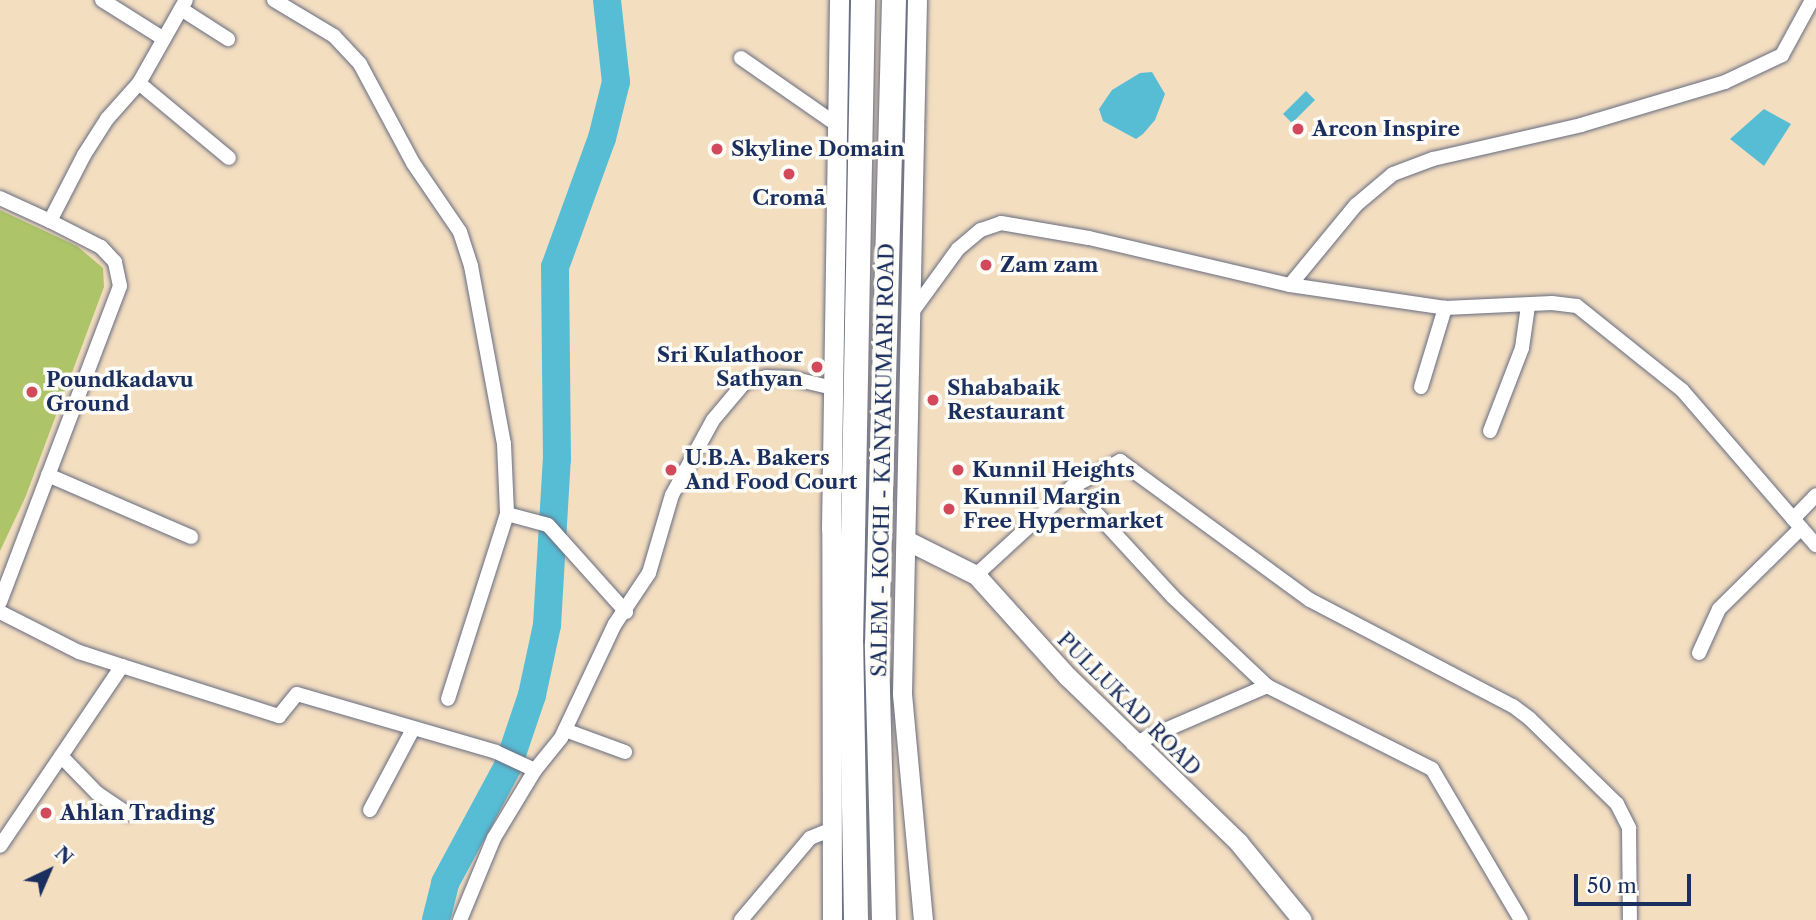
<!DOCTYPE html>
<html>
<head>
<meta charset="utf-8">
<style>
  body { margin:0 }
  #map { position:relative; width:1816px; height:920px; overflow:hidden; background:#f4dec0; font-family:"Libre Caslon Text",serif }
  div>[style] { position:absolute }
  .green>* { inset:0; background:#adc469 }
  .water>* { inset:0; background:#57bdd5 }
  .river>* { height:28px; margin:-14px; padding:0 14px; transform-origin:14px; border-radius:14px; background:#57bdd5 }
  .roads { filter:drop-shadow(0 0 2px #676c80) drop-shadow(0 0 2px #676c80) }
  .street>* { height:14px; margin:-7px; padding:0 7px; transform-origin:7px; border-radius:7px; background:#fff }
  .secondary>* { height:19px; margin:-9.5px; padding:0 9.5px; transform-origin:9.5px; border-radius:9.5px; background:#fff }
  .highway>* { height:24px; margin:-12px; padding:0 12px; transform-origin:12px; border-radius:12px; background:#fff }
  .dots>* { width:19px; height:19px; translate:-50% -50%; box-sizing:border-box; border:4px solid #fdfcf7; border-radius:50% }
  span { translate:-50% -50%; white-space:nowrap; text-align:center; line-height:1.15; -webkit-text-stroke:7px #fdfcf7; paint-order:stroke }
  .poi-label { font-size:21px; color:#1b2f5e; font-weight:700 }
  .left { translate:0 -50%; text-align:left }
  .right { translate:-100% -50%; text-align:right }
  .street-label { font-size:21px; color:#1b2f5e }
  .north { position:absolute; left:14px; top:836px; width:70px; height:70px; -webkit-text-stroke:5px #fdfcf7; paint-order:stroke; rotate:44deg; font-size:19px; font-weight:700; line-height:28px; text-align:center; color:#1b2f5e }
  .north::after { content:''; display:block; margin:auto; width:24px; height:32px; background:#1b2f5e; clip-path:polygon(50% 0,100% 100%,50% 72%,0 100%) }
  .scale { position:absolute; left:1574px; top:874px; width:117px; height:32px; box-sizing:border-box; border:4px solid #1b2f5e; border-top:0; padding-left:9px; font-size:21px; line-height:24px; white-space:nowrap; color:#1b2f5e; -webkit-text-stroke:5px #fdfcf7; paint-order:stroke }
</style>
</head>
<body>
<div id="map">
  <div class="green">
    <div style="clip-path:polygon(0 210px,77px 246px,103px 268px,104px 287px,25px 498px,0 551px)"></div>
  </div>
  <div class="water">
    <div style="clip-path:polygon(1152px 72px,1165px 94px,1155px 120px,1143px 134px,1136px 139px,1103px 121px,1099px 109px,1112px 90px,1140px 73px)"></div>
    <div style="clip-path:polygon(1306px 91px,1315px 100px,1292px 123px,1283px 114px)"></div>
    <div style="clip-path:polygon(1764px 109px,1791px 124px,1764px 166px,1730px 139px)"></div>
  </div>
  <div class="river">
    <div style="left:436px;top:920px;width:38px;rotate:-76deg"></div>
    <div style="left:445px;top:883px;width:133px;rotate:-61.7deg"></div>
    <div style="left:508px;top:766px;width:75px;rotate:-71.3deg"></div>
    <div style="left:532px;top:695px;width:72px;rotate:-77.9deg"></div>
    <div style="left:547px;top:625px;width:166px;rotate:-86.6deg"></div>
    <div style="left:557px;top:459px;width:192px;rotate:-90.6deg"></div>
    <div style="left:555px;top:267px;width:137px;rotate:-70deg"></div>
    <div style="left:602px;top:138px;width:58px;rotate:-76deg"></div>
    <div style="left:616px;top:82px;width:82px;rotate:-96.3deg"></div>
  </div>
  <div class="roads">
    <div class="street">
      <div style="left:102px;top:0;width:73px;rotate:32.2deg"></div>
      <div style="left:274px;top:0;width:70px;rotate:31deg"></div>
      <div style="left:334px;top:36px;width:38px;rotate:47deg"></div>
      <div style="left:360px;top:64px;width:112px;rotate:61.8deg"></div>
      <div style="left:413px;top:163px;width:83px;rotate:55.7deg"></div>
      <div style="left:460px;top:232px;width:36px;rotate:72deg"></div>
      <div style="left:471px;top:266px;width:181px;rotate:79.5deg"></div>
      <div style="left:504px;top:444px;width:70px;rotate:87.5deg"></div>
      <div style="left:507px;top:514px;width:194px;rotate:107.7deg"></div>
      <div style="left:181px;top:9px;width:56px;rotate:32.6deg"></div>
      <div style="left:741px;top:58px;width:116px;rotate:34.8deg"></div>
      <div style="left:139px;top:83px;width:117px;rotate:39.8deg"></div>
      <div style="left:0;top:198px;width:55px;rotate:24.7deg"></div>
      <div style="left:1290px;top:285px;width:157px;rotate:8.4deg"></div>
      <div style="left:1445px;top:308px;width:107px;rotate:-2.7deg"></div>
      <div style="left:1552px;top:303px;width:25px;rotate:7deg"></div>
      <div style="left:1577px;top:306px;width:134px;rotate:38.7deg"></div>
      <div style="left:1682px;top:390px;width:205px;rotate:49.2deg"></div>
      <div style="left:910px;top:315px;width:82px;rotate:-54deg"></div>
      <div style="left:958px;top:249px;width:30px;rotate:-40deg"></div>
      <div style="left:981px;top:230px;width:21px;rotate:-19deg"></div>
      <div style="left:1001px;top:223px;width:89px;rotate:9.7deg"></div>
      <div style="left:1089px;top:238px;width:206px;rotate:13.2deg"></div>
      <div style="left:1290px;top:285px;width:104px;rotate:-50.5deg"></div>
      <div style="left:1356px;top:205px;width:48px;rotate:-40deg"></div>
      <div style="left:1393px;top:174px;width:43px;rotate:-20.6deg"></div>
      <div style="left:1433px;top:159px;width:152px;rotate:-12.9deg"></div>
      <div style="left:1581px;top:125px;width:150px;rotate:-16.6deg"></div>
      <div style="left:1725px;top:82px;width:63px;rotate:-25.3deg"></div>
      <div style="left:1782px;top:55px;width:63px;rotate:-61.4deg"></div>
      <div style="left:1421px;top:387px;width:83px;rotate:-73.1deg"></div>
      <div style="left:1490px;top:431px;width:89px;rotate:-68.9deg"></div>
      <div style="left:1522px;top:348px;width:42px;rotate:-81.9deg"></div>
      <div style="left:48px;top:475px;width:156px;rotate:23.4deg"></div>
      <div style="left:1072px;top:487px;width:149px;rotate:47.4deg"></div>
      <div style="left:1173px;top:597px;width:129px;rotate:43.4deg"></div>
      <div style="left:1267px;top:686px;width:185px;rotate:26.7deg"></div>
      <div style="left:1432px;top:769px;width:175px;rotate:59.5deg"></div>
      <div style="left:507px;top:514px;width:42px;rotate:15deg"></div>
      <div style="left:548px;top:525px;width:117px;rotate:48.1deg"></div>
      <div style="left:1793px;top:519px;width:33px;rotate:-46deg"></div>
      <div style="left:976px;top:575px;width:130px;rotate:-42.5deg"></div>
      <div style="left:1072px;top:487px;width:55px;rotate:-28.4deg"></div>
      <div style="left:1120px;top:461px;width:235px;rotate:36.2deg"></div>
      <div style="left:1310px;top:600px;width:229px;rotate:27.6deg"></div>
      <div style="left:1513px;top:706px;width:21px;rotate:37deg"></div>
      <div style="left:1530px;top:719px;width:122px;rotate:44.3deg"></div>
      <div style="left:1617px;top:804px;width:27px;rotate:63deg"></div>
      <div style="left:1629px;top:828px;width:92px;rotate:89.4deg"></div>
      <div style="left:0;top:602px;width:338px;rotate:-69.2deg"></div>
      <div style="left:120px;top:286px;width:25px;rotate:-102deg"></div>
      <div style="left:115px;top:262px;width:21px;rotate:-133deg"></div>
      <div style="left:101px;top:247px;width:57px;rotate:-153deg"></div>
      <div style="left:50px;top:221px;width:74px;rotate:-62.7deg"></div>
      <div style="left:84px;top:155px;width:43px;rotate:-57.4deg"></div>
      <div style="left:107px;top:119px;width:48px;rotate:-48.4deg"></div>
      <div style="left:139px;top:83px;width:95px;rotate:-60.5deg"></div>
      <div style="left:0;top:612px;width:89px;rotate:26.9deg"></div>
      <div style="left:79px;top:652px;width:45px;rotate:18deg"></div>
      <div style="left:122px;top:666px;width:217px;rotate:124.1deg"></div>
      <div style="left:1699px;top:653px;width:48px;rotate:-65.6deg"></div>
      <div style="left:1719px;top:609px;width:115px;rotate:-44.6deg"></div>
      <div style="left:122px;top:666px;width:165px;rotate:17.7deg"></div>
      <div style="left:279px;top:716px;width:28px;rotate:-51deg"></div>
      <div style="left:297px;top:694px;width:207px;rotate:16.2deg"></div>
      <div style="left:496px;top:752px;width:43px;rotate:24.8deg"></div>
      <div style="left:565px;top:730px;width:64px;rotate:20.1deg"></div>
      <div style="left:1133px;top:744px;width:146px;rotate:-23.4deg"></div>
      <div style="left:61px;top:756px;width:52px;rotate:45.8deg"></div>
      <div style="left:97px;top:793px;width:37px;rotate:34deg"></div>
      <div style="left:370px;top:810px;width:92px;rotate:-62deg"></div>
      <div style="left:460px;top:920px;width:89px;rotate:-67.5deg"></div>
      <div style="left:494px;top:838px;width:79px;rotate:-58.9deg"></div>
      <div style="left:535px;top:770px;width:41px;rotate:-50.9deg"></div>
      <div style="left:561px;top:738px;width:126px;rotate:-64.7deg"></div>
      <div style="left:615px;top:624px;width:61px;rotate:-56.3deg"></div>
      <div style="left:649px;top:573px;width:81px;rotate:-73.6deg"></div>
      <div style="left:672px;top:495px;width:85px;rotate:-61.3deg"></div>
      <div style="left:713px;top:420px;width:50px;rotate:-49.9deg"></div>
      <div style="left:745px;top:382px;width:22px;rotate:-13deg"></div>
      <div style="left:766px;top:377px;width:25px;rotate:2deg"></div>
      <div style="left:791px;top:378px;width:43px;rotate:13.4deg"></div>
      <div style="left:741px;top:920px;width:107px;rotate:-49.9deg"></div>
      <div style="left:810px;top:838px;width:22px;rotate:-22deg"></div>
    </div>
    <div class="secondary">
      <div style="left:917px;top:0;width:694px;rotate:91.24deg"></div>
      <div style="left:902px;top:694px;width:227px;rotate:84.7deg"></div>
      <div style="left:908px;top:541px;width:76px;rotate:26.6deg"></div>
      <div style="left:976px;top:575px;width:137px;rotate:48deg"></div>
      <div style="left:1068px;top:677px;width:238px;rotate:44.1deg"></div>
      <div style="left:1239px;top:843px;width:99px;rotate:50.7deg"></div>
      <div style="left:832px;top:920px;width:391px;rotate:-90.1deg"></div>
      <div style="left:831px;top:529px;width:529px;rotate:-89.13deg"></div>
    </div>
    <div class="highway">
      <div style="left:856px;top:920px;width:275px;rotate:-91deg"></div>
      <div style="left:851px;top:645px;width:645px;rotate:-88.93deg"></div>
      <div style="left:884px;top:920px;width:275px;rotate:-91.5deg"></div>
      <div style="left:877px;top:645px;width:645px;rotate:-88.49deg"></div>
    </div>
  </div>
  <div class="dots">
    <div style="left:1298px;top:129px;background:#d1495b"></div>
    <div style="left:717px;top:149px;background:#d1495b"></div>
    <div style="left:789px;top:174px;background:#d1495b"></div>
    <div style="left:986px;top:265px;background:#d1495b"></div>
    <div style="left:817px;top:367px;background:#d1495b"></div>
    <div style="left:32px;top:392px;background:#d1495b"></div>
    <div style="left:933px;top:400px;background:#d1495b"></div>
    <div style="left:671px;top:470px;background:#d1495b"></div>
    <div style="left:958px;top:470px;background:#d1495b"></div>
    <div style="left:949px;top:509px;background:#d1495b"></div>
    <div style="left:46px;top:813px;background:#d1495b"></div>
  </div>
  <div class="poi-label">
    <span class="left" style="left:1312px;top:129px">Arcon Inspire</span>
    <span class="left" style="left:731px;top:149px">Skyline Domain</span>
    <span style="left:789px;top:198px">Cromā</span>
    <span class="left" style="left:1000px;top:265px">Zam zam</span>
    <span class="right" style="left:803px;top:367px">Sri Kulathoor<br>Sathyan</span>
    <span class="left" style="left:46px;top:392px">Poundkadavu<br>Ground</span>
    <span class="left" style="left:947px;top:400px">Shababaik<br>Restaurant</span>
    <span class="left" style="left:685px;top:470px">U.B.A. Bakers<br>And Food Court</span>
    <span class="left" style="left:972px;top:470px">Kunnil Heights</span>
    <span class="left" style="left:963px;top:509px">Kunnil Margin<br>Free Hypermarket</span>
    <span class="left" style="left:60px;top:813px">Ahlan Trading</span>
  </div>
  <div class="street-label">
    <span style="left:883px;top:460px;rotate:-89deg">SALEM - KOCHI - KANYAKUMARI ROAD</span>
    <span style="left:1129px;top:704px;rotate:45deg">PULLUKAD ROAD</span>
  </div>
  <div class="north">N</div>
  <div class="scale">50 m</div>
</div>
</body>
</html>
